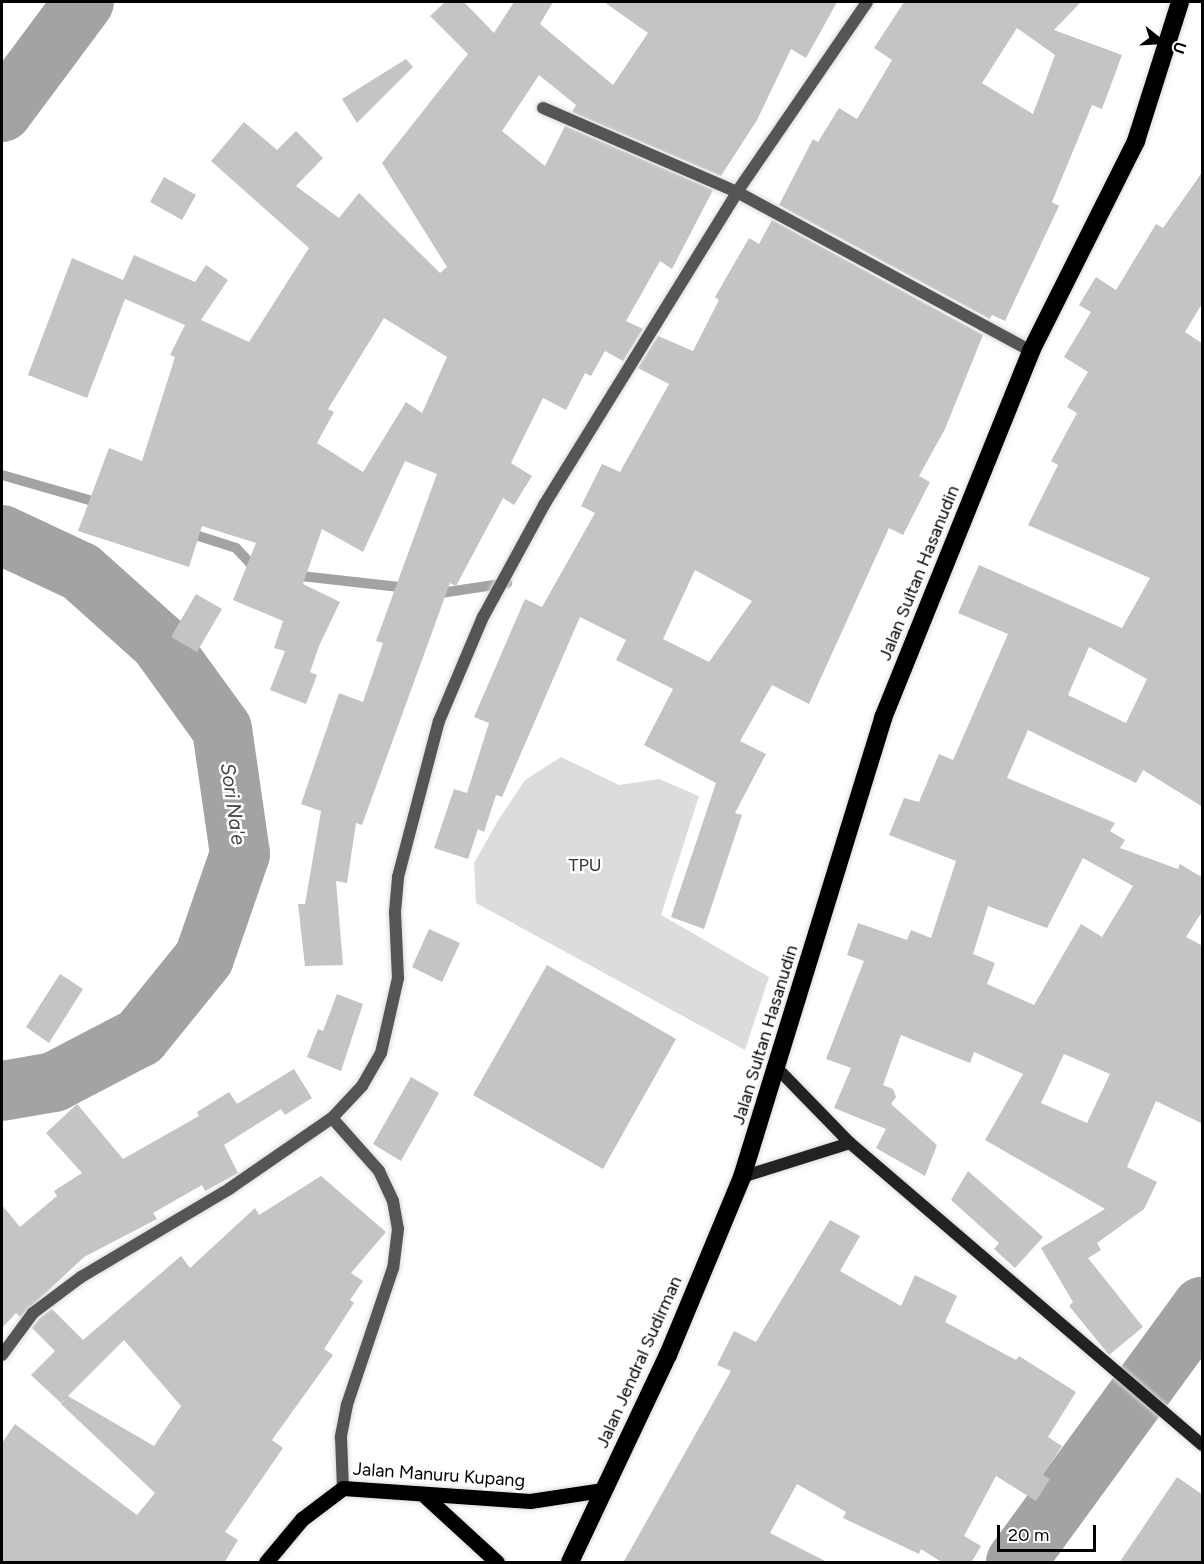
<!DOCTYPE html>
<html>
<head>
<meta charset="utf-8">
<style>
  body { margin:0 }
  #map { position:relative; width:1204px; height:1564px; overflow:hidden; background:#fff; font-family:Figtree,sans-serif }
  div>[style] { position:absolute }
  .green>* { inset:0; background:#dcdcdc }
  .stream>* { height:10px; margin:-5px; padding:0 5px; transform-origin:5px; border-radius:5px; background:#a3a3a3 }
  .river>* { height:60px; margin:-30px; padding:0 30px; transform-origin:30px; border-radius:30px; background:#a3a3a3 }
  .building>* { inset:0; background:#c4c4c4 }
  .roads { filter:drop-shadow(0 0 2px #dbdbdb) drop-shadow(0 0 2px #dbdbdb) }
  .street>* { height:12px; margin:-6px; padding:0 6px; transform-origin:6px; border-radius:6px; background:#555 }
  .secondary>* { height:12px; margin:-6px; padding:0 6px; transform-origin:6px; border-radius:6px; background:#222 }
  .primary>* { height:15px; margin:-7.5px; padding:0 7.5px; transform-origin:7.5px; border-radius:7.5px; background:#000 }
  .highway>* { height:18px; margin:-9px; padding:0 9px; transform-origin:9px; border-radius:9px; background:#000 }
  span { translate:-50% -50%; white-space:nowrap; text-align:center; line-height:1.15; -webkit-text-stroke:5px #fff; paint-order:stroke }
  .street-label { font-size:18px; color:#000 }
  .park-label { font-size:18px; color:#333 }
  .water-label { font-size:20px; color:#444; font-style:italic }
  .frame { position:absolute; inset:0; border:3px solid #000; pointer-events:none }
  .north { position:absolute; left:1132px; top:12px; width:60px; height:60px; -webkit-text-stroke:4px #fff; paint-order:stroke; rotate:108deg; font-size:16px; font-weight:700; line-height:24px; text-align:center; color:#000 }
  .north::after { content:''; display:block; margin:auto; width:21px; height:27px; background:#000; clip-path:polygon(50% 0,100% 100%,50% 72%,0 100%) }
  .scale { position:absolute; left:997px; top:1525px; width:99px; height:27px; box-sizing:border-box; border:3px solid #000; border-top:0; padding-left:8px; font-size:18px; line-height:21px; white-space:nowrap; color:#000; -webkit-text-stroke:4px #fff; paint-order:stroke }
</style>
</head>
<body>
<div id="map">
  <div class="green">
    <div style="clip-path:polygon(561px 757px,619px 785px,659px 779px,699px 796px,661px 915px,769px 977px,745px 1050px,476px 903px,474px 863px,499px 819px,525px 780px)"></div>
  </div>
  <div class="stream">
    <div style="left:2px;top:475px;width:105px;rotate:16deg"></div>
    <div style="left:186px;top:532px;width:52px;rotate:17.7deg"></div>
    <div style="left:236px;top:548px;width:21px;rotate:47deg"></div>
    <div style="left:250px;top:563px;width:10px;rotate:17deg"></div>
    <div style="left:292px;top:575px;width:117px;rotate:6.4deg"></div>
    <div style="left:434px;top:594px;width:74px;rotate:-8.6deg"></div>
  </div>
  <div class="river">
    <div style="left:2px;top:112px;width:137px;rotate:-53.3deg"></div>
    <div style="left:2px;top:535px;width:87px;rotate:25.1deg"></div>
    <div style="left:81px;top:572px;width:105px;rotate:41.9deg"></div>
    <div style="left:159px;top:642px;width:107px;rotate:54.1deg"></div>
    <div style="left:222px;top:729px;width:126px;rotate:81.8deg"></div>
    <div style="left:240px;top:854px;width:110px;rotate:109.1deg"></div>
    <div style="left:204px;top:958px;width:102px;rotate:129deg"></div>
    <div style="left:140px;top:1037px;width:97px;rotate:152.4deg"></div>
    <div style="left:54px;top:1082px;width:53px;rotate:170.2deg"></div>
    <div style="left:1016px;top:1562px;width:316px;rotate:-53.9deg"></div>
  </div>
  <div class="building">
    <div style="clip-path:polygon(evenodd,445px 2px,464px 2px,494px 33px,514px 2px,553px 2px,540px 24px,613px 85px,648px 33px,604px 2px,837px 2px,806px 58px,791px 49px,757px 120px,721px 176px,572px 112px,576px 105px,539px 75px,502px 131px,545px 166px,565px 126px,713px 190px,672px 269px,660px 261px,626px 321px,643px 329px,623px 361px,605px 351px,591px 376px,585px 373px,566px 410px,543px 398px,511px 463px,532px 476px,514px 505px,503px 498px,456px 586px,450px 583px,362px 825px,356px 823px,347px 883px,336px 881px,343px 965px,305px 966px,298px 904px,305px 904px,321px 811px,301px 804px,339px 693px,363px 702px,383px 643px,376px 641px,437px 474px,405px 461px,363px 552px,322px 529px,303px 584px,340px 602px,319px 646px,310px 672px,317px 675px,306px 704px,270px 690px,285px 651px,274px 648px,283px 621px,233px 600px,256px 543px,202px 526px,189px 567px,78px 531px,109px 448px,142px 461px,175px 357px,170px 355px,185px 325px,125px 299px,87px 398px,28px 375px,72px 258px,123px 280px,134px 255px,195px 282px,206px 265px,228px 280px,201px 320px,249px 342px,309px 248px,211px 161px,244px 122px,277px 150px,296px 131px,323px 158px,296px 186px,339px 218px,359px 193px,440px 273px,447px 267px,382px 163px,468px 54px,430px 16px,445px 2px,384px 318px,447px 357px,422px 413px,406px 402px,363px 472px,317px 443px,334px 412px,328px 409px,384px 318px)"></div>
    <div style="clip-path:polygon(evenodd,904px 2px,1081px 2px,1054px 30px,1122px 55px,1102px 109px,1092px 105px,1052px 202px,1059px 206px,1005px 321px,992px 315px,990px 319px,779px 205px,813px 139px,818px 142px,839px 108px,857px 119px,892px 60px,874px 48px,904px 2px,1017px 28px,1055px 55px,1033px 114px,982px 83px,1017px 28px)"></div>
    <div style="clip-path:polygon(406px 59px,413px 67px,357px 123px,342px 99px)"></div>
    <div style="clip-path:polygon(evenodd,1203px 171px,1203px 302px,1185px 332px,1203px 344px,1203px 807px,1143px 770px,1136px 783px,1028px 730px,1007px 778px,1115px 823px,1110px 831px,1125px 840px,1120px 848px,1178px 869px,1180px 864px,1203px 878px,1203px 910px,1186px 937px,1203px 946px,1203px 1124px,1156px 1101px,1127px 1167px,1157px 1182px,1144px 1209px,1097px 1243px,1101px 1250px,1088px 1258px,1143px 1327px,1109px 1355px,1069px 1306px,1073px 1302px,1041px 1248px,1105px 1209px,985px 1140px,1023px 1074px,974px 1052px,970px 1063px,901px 1035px,883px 1085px,893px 1089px,896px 1097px,891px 1104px,937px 1145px,925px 1176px,876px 1148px,886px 1129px,834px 1108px,851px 1068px,826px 1059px,864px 961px,847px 955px,858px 923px,907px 940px,911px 930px,931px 938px,956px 861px,889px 835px,904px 798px,919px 802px,939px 754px,953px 760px,1008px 634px,958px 613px,979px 565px,1122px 628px,1150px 578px,1028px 525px,1058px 465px,1051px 461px,1077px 413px,1067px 407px,1088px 372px,1064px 357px,1091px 312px,1079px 305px,1096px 277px,1116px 290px,1156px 224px,1163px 228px,1203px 171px,1089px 647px,1147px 679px,1126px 723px,1068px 695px,1089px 647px,1203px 171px,1083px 858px,1133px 886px,1102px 937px,1081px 924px,1034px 1005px,987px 984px,995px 963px,973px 954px,988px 906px,1047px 928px,1083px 858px,1203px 171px,1064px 1054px,1110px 1074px,1087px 1123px,1041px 1103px,1064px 1054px)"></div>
    <div style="clip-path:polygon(164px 177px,196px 195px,182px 220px,150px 202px)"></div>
    <div style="clip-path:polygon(evenodd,772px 220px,983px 335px,945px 429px,919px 476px,930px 482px,903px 535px,889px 528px,809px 704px,772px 685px,740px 741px,766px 754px,735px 813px,742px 815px,704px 929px,671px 917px,716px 783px,644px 745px,673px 689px,616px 660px,626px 640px,580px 617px,502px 797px,496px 795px,484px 832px,478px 829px,468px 859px,434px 848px,454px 789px,467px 793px,489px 723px,474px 717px,525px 599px,542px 607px,595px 513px,581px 506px,602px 464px,620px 472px,669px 384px,638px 368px,658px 336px,693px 351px,719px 300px,715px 297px,749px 238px,759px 244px,772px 220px,695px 570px,752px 601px,709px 662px,663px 639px,695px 570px)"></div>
    <div style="clip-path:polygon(196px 594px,222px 609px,197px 652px,171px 637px)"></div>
    <div style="clip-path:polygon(429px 929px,460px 943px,442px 982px,412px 967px)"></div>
    <div style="clip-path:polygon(547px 965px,676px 1039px,603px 1169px,473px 1095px)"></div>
    <div style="clip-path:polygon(60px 974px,83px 989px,49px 1043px,26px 1027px)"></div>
    <div style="clip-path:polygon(337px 994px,363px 1004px,341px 1071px,307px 1057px,318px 1029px,323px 1031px)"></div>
    <div style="clip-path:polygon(294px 1069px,312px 1098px,285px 1115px,281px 1109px,224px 1145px,238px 1173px,205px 1191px,202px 1185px,153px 1213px,157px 1219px,84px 1257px,20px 1317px,16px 1313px,2px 1328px,2px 1205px,20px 1227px,57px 1196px,54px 1191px,82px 1173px,46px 1133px,77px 1104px,123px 1159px,199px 1116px,197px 1112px,229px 1092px,237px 1104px)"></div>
    <div style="clip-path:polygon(411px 1077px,439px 1093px,401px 1161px,373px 1144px)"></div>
    <div style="clip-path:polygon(968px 1171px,1043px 1237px,1015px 1268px,994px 1249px,999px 1243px,951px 1200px)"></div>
    <div style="clip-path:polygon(evenodd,321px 1176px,386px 1232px,351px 1273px,363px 1281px,350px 1300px,354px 1303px,324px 1349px,333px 1355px,272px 1440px,283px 1448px,225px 1532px,238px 1540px,224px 1563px,2px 1563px,2px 1443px,15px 1424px,137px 1515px,155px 1493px,61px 1404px,65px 1399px,61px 1403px,31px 1375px,55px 1351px,32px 1328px,39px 1319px,52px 1309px,83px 1340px,181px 1256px,190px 1268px,255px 1208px,259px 1215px,321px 1176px,124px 1340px,181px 1406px,154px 1446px,68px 1396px,124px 1340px)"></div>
    <div style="clip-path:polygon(830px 1220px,860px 1236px,840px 1271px,901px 1306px,915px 1275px,957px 1296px,945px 1322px,1016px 1360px,1019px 1356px,1076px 1392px,1048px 1437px,1062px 1446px,1043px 1475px,1050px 1479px,1036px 1501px,996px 1476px,964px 1536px,981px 1546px,971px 1563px,943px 1563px,921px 1549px,919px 1554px,843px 1518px,846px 1512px,797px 1484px,770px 1533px,829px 1563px,623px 1563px,731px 1371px,717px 1365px,734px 1331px,756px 1342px)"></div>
    <div style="clip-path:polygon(1177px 1477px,1203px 1495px,1203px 1563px,1119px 1563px)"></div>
  </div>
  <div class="roads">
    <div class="street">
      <div style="left:543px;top:108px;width:211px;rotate:23.4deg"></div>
      <div style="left:737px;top:192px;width:334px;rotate:28.4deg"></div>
      <div style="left:332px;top:1118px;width:71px;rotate:48.4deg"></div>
      <div style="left:379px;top:1171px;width:33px;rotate:65deg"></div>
      <div style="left:393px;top:1201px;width:28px;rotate:80deg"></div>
      <div style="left:398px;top:1229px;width:39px;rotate:97deg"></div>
      <div style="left:393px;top:1268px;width:145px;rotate:108.6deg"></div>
      <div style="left:347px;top:1405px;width:33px;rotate:101deg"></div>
      <div style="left:341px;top:1437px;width:51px;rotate:87.8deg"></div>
      <div style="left:2px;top:1355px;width:52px;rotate:-53.6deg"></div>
      <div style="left:33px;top:1313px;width:60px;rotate:-36.9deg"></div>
      <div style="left:81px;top:1277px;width:172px;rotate:-30.7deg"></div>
      <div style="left:229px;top:1189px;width:125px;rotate:-34.6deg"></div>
      <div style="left:332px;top:1118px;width:44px;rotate:-46.8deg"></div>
      <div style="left:362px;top:1086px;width:38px;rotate:-60deg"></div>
      <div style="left:381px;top:1053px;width:77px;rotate:-77.2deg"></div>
      <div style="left:398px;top:978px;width:66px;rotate:-92.6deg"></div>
      <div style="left:395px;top:912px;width:35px;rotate:-85deg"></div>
      <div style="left:398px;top:877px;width:161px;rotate:-75.3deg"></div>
      <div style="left:439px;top:721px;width:113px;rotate:-67.1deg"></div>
      <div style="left:483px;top:617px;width:128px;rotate:-61.4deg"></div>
      <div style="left:544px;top:505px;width:368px;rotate:-58.3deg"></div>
      <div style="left:737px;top:192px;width:230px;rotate:-55.6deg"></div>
    </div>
    <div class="secondary">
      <div style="left:778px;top:1069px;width:103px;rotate:45.8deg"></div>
      <div style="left:850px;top:1143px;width:464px;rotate:40.6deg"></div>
      <div style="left:742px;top:1177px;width:113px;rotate:-17.5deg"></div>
    </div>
    <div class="primary">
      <div style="left:426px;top:1497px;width:96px;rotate:42.5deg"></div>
      <div style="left:266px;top:1562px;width:56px;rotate:-50.1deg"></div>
      <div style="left:302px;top:1519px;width:51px;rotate:-37.1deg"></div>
      <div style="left:343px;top:1488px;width:187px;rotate:4deg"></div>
      <div style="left:530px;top:1501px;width:74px;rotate:-8.6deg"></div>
    </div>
    <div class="highway">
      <div style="left:570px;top:1562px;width:229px;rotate:-64.7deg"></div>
      <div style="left:668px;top:1355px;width:193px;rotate:-67.4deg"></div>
      <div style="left:742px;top:1177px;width:480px;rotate:-72.9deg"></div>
      <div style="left:883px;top:718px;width:396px;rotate:-68deg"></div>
      <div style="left:1031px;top:351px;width:235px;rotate:-63.4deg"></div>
      <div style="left:1136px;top:141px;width:146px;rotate:-72.4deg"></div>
    </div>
  </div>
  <div class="street-label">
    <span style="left:919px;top:573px;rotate:-68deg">Jalan Sultan Hasanudin</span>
    <span style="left:765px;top:1035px;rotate:-73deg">Jalan Sultan Hasanudin</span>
    <span style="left:639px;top:1362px;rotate:-66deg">Jalan Jendral Sudirman</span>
    <span style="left:439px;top:1475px;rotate:4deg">Jalan Manuru Kupang</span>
  </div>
  <div class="park-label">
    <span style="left:585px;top:865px">TPU</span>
  </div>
  <div class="water-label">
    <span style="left:233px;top:804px;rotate:82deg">Sori Na'e</span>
  </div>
  <div class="frame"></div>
  <div class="north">U</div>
  <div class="scale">20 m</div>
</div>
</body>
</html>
